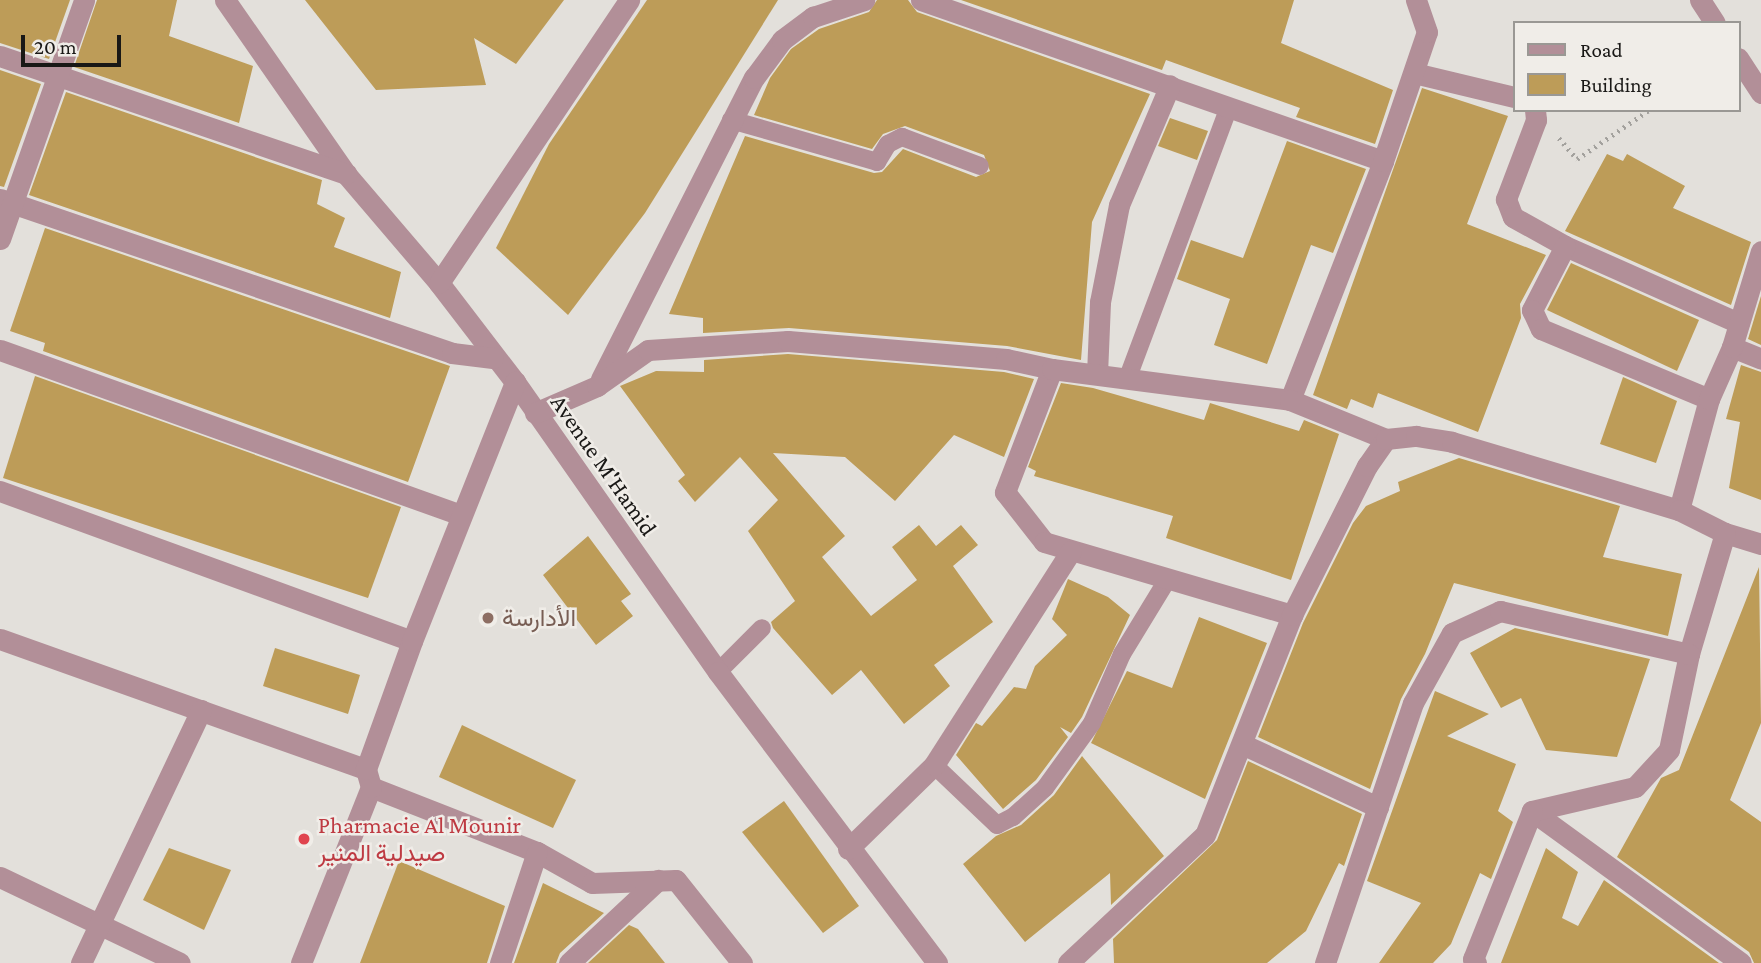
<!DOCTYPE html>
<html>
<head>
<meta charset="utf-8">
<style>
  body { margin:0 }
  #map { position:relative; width:1761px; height:963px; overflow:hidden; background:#e3e0db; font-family:"Crimson Pro",Vazirmatn,serif }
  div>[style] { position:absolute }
  .building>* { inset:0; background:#bd9c58 }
  .path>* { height:4.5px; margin-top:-2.25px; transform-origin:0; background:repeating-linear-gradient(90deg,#a3a19d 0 2px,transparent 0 7px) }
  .lane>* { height:18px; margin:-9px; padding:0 9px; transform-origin:9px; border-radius:9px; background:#b28f98 }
  .street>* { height:21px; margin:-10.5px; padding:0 10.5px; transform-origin:10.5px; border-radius:10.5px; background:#b28f98 }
  .dots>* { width:19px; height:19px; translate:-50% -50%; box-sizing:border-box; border:4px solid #f0ede8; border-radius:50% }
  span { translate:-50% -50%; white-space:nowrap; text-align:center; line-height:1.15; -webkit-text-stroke:5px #f0ede8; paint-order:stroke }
  .street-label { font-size:24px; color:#191816 }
  .education-label { font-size:24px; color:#785e54 }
  .left { translate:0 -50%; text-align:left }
  .health-label { font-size:24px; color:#be3a42 }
  .legend { position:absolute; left:1513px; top:21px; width:228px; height:91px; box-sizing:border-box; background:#f0ede8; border:2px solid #9a9894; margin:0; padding:9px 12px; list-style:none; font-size:21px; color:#191816 }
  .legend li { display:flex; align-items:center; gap:14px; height:35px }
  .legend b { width:35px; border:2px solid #9a9894 }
  .scale { position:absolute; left:21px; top:35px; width:100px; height:32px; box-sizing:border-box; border:4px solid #191816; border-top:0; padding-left:9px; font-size:21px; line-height:24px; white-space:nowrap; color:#191816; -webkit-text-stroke:5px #f0ede8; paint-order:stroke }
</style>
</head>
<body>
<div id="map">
  <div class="building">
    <div style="clip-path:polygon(0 0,70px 0,49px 59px,0 43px)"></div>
    <div style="clip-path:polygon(97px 0,177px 0,169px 36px,253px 66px,239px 123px,74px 67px)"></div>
    <div style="clip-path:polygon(305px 0,564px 0,516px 64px,474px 38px,486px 85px,376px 90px)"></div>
    <div style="clip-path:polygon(647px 0,778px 0,645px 213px,568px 315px,496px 248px,549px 144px)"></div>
    <div style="clip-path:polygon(877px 0,908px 0,917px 12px,1150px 94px,1092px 222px,1081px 360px,1007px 346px,789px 328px,703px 333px,703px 318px,669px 314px,745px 136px,874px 173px,882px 172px,903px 149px,976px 177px,990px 171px,984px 155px,905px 126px,883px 134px,872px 149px,754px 115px,770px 78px,791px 49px,819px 29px,869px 12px)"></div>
    <div style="clip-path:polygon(961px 0,1294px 0,1281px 43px,1393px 90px,1375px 144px,1296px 117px,1300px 108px,1166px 60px,1162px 70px)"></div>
    <div style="clip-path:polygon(0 70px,41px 84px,4px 187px,0 186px)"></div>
    <div style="clip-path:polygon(1422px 88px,1508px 116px,1467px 224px,1546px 255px,1520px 304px,1521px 318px,1478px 432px,1378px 393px,1373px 408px,1351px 399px,1347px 409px,1313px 395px)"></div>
    <div style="clip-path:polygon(66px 92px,322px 180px,317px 204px,345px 218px,334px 247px,401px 272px,390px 318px,29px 195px)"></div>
    <div style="clip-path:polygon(1170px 118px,1208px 131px,1197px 160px,1158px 146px)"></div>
    <div style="clip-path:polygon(1287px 141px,1366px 169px,1333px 253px,1311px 245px,1267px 364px,1214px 345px,1230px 299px,1177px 279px,1191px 240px,1243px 258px)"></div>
    <div style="clip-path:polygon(1607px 154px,1623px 161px,1627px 154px,1685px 186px,1673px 208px,1751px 242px,1731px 305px,1565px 231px)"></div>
    <div style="clip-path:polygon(45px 228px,450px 366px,408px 482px,43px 351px,45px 343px,10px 331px)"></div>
    <div style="clip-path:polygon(1571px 263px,1699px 320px,1677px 371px,1547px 310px)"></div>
    <div style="clip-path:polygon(1761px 296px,1761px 345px,1748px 339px)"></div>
    <div style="clip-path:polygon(788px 354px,1004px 372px,1034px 379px,1004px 457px,954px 435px,895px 501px,845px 457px,773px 453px,845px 536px,822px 557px,871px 616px,917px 580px,892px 547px,919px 525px,936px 546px,961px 525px,978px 545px,953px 566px,993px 622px,934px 665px,950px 686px,904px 724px,861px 670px,832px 695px,773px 628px,771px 622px,795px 601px,748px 531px,778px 500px,740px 457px,695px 502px,678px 481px,685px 475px,620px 386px,656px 371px,704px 372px,704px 360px)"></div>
    <div style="clip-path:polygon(1741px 365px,1761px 372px,1761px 500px,1729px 488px,1740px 422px,1726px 419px)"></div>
    <div style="clip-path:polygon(35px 376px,401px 507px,368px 598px,3px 478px)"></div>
    <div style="clip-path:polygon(1623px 377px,1677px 401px,1656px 463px,1600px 444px)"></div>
    <div style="clip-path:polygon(1061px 383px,1093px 388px,1204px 420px,1210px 403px,1299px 431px,1304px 420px,1339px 434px,1291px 580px,1166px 538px,1173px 516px,1034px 476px,1036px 471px,1028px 467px)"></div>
    <div style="clip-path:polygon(1459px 458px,1620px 506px,1603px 557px,1682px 574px,1668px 636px,1454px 583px,1425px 654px,1401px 699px,1370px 789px,1258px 737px,1303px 623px,1353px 523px,1366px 506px,1400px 491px,1398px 482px)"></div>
    <div style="clip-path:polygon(588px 536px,631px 594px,621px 601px,633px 616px,596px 645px,543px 575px)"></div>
    <div style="clip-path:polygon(1759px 567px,1761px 723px,1730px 800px,1761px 822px,1761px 963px,1754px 963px,1749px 952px,1617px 857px,1661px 778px,1679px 770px)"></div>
    <div style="clip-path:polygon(1068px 579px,1108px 597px,1130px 615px,1082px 717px,1071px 733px,1060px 727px,1068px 737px,1036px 780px,1003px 809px,956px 755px,976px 723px,982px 726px,1014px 687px,1026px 689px,1035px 666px,1067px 635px,1052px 619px)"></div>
    <div style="clip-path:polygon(1199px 617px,1267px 643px,1205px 799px,1091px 743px,1127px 671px,1172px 688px)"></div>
    <div style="clip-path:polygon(1515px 628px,1650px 659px,1617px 757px,1546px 750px,1521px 698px,1501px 708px,1470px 653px)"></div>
    <div style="clip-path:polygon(275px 648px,360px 675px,348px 714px,263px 686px)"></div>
    <div style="clip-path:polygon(1435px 691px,1489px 714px,1447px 736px,1516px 764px,1498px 811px,1513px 822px,1491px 879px,1480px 873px,1451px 944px,1433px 963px,1379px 963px,1421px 903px,1367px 881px)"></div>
    <div style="clip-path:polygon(462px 725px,576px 780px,553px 828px,439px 777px)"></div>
    <div style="clip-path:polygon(1082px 756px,1164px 856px,1111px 905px,1110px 873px,1025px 942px,963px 864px,996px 836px,1021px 825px,1054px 795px)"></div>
    <div style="clip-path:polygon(1248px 761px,1362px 814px,1344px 866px,1339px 863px,1306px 931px,1267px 963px,1114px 963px,1113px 939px,1217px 840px)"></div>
    <div style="clip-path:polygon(784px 801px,859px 906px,823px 933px,742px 832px)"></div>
    <div style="clip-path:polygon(169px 848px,231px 870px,204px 930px,143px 900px)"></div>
    <div style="clip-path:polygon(1546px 848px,1578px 872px,1562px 918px,1578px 926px,1604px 880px,1719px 963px,1501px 963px)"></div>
    <div style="clip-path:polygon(399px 861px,505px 906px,487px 963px,360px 963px)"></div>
    <div style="clip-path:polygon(543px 883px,604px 913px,560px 953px,556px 963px,514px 963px)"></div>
    <div style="clip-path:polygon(629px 925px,638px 929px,665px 963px,588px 963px)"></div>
  </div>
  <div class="path">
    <div style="left:1559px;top:138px;width:28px;rotate:49deg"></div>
    <div style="left:1577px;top:159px;width:87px;rotate:-34.2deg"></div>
  </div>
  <div class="lane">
    <div style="left:731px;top:120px;width:152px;rotate:16deg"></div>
    <div style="left:877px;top:162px;width:21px;rotate:-59deg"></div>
    <div style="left:888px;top:144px;width:16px;rotate:-27deg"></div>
    <div style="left:902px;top:137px;width:83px;rotate:20.4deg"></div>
    <div style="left:1128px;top:377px;width:286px;rotate:-69.5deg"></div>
    <div style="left:718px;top:672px;width:62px;rotate:-45deg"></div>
    <div style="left:934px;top:765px;width:87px;rotate:43.6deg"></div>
    <div style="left:997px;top:825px;width:18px;rotate:-27deg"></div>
    <div style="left:1013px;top:817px;width:43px;rotate:-42.2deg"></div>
    <div style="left:1045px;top:788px;width:80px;rotate:-54.1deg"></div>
    <div style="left:1092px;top:723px;width:75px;rotate:-66.5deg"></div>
    <div style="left:1122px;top:654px;width:84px;rotate:-58.6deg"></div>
  </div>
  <div class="street">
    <div style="left:225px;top:0;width:212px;rotate:55.2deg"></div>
    <div style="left:346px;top:174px;width:143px;rotate:49.5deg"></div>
    <div style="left:439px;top:283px;width:125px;rotate:52.5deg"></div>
    <div style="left:515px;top:382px;width:354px;rotate:55deg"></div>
    <div style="left:718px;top:672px;width:364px;rotate:53deg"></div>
    <div style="left:921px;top:0;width:489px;rotate:19.2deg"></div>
    <div style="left:1700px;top:0;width:27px;rotate:57deg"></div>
    <div style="left:0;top:56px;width:366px;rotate:18.8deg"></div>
    <div style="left:1738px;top:58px;width:42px;rotate:56.7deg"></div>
    <div style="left:1414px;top:73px;width:103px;rotate:13.5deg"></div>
    <div style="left:1535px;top:110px;width:10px;rotate:84deg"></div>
    <div style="left:1536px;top:120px;width:85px;rotate:110.8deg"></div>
    <div style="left:1506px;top:199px;width:19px;rotate:69deg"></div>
    <div style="left:1513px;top:217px;width:60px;rotate:29.1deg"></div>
    <div style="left:1565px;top:246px;width:190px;rotate:23.9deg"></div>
    <div style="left:0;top:199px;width:478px;rotate:18.8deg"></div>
    <div style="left:452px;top:353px;width:41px;rotate:7deg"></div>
    <div style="left:0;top:239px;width:253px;rotate:-70.6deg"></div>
    <div style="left:1565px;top:246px;width:72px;rotate:117.3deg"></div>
    <div style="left:1532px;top:310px;width:21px;rotate:65deg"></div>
    <div style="left:1541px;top:329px;width:182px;rotate:22.6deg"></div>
    <div style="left:439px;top:283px;width:341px;rotate:-56.1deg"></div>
    <div style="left:1732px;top:347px;width:31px;rotate:22deg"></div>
    <div style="left:0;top:350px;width:487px;rotate:19.7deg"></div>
    <div style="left:1052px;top:369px;width:132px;rotate:110.9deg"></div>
    <div style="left:1005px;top:492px;width:63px;rotate:52deg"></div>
    <div style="left:1044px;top:542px;width:259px;rotate:16.4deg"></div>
    <div style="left:1097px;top:374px;width:72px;rotate:-87.6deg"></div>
    <div style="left:1100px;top:302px;width:99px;rotate:-78.9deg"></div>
    <div style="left:1119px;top:205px;width:130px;rotate:-67deg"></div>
    <div style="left:601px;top:379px;width:338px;rotate:-63.1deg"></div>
    <div style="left:754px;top:78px;width:47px;rotate:-53.6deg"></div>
    <div style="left:782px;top:40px;width:39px;rotate:-37deg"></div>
    <div style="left:813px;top:17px;width:54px;rotate:-18.4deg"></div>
    <div style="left:1290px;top:400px;width:256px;rotate:-68.7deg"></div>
    <div style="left:1383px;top:161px;width:136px;rotate:-71.2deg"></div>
    <div style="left:1427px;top:32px;width:34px;rotate:-109deg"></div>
    <div style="left:535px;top:413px;width:68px;rotate:-23.5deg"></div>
    <div style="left:597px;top:386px;width:62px;rotate:-35.2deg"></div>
    <div style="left:648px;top:350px;width:140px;rotate:-3.7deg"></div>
    <div style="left:788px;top:341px;width:219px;rotate:4.7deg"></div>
    <div style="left:1006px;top:359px;width:47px;rotate:12.3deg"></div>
    <div style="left:1052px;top:369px;width:240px;rotate:7.4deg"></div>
    <div style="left:1290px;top:400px;width:104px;rotate:22.1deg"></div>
    <div style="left:0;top:491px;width:438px;rotate:20deg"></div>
    <div style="left:1679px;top:510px;width:115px;rotate:-74.9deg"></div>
    <div style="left:1709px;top:399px;width:57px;rotate:-66.1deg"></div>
    <div style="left:1732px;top:347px;width:100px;rotate:-73.2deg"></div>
    <div style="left:1725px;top:533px;width:38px;rotate:17deg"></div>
    <div style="left:0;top:639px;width:388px;rotate:19.6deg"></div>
    <div style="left:1242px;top:744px;width:150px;rotate:24.9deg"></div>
    <div style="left:371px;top:787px;width:178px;rotate:21.4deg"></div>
    <div style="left:537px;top:852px;width:63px;rotate:29.4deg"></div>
    <div style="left:592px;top:883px;width:84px;rotate:-2deg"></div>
    <div style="left:676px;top:880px;width:106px;rotate:51.5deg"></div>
    <div style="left:1532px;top:811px;width:258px;rotate:36deg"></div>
    <div style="left:848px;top:849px;width:120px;rotate:-44.3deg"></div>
    <div style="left:934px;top:765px;width:254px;rotate:-57.4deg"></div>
    <div style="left:0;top:877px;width:199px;rotate:25.5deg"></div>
    <div style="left:81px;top:963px;width:280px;rotate:-64.6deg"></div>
    <div style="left:301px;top:963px;width:189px;rotate:-68.3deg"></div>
    <div style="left:371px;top:787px;width:19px;rotate:-106deg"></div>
    <div style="left:366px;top:769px;width:136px;rotate:-70.2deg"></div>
    <div style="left:412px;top:641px;width:279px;rotate:-68.3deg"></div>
    <div style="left:500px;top:963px;width:117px;rotate:-71.6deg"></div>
    <div style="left:569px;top:963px;width:122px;rotate:-43deg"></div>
    <div style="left:1068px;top:963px;width:187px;rotate:-43.1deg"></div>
    <div style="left:1205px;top:835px;width:237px;rotate:-68.4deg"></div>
    <div style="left:1292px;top:615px;width:167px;rotate:-63.3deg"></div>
    <div style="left:1367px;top:466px;width:33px;rotate:-55deg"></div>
    <div style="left:1386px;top:439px;width:30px;rotate:-6deg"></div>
    <div style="left:1416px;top:436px;width:36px;rotate:9deg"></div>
    <div style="left:1452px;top:442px;width:237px;rotate:16.7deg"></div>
    <div style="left:1679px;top:510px;width:51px;rotate:26.6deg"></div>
    <div style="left:1725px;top:533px;width:126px;rotate:106.6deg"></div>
    <div style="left:1689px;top:654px;width:98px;rotate:101.8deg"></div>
    <div style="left:1669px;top:750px;width:50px;rotate:132.6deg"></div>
    <div style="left:1635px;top:787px;width:106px;rotate:166.9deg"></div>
    <div style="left:1532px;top:811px;width:159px;rotate:111.7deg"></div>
    <div style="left:1473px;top:959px;width:5px;rotate:53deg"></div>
    <div style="left:1325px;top:963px;width:274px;rotate:-71.3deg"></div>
    <div style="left:1413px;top:703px;width:80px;rotate:-60.9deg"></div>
    <div style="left:1452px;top:633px;width:53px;rotate:-24.6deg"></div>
    <div style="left:1500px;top:611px;width:194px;rotate:12.8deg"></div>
  </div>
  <div class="dots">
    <div style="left:488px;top:618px;background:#8d6e63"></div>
    <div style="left:304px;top:839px;background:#e0444e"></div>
  </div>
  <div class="street-label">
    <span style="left:604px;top:465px;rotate:55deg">Avenue M'Hamid</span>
  </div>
  <div class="education-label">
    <span class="left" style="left:502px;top:618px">الأدارسة</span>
  </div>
  <div class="health-label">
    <span class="left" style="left:318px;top:839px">Pharmacie Al Mounir<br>صيدلية المنير</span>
  </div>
  <ul class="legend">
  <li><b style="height:9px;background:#b28f98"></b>Road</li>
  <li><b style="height:19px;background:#bd9c58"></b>Building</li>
  </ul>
  <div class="scale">20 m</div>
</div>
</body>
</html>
